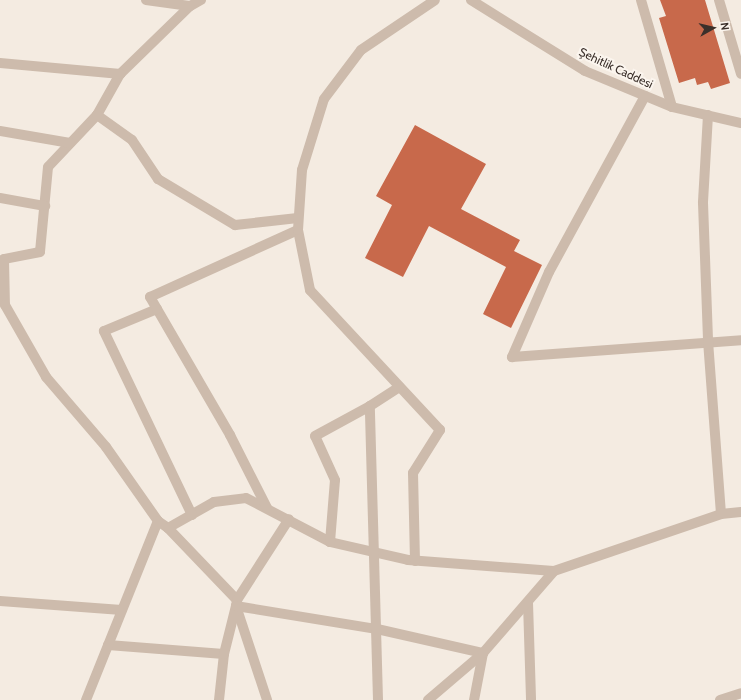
<!DOCTYPE html>
<html>
<head>
<meta charset="utf-8">
<style>
  body { margin:0 }
  #map { position:relative; width:741px; height:700px; overflow:hidden; background:#f4ebe1; font-family:Cabin,sans-serif }
  div>[style] { position:absolute }
  .building>* { inset:0; background:#c8694b }
  .minor>* { height:10px; margin:-5px; padding:0 5px; transform-origin:5px; border-radius:5px; background:#cdbbac }
  .tertiary>* { height:10px; margin:-5px; padding:0 5px; transform-origin:5px; border-radius:5px; background:#cdbbac }
  span { translate:-50% -50%; white-space:nowrap; text-align:center; line-height:1.15; -webkit-text-stroke:4px #fbf5ee; paint-order:stroke }
  .street-label { font-size:12px; color:#3b302b }
  .north { position:absolute; left:693px; top:8px; width:40px; height:40px; -webkit-text-stroke:3px #fbf5ee; paint-order:stroke; rotate:82deg; font-size:11px; font-weight:700; line-height:16px; text-align:center; color:#3b302b }
  .north::after { content:''; display:block; margin:auto; width:14px; height:18px; background:#3b302b; clip-path:polygon(50% 0,100% 100%,50% 72%,0 100%) }
</style>
</head>
<body>
<div id="map">
  <div class="building">
    <div style="clip-path:polygon(660px 0,705px 0,730px 83px,711px 89px,708px 82px,697px 85px,695px 78px,679px 83px,659px 18px,666px 16px)"></div>
    <div style="clip-path:polygon(415px 125px,486px 164px,461px 209px,520px 240px,514px 251px,542px 265px,511px 328px,483px 314px,506px 267px,429px 226px,403px 277px,365px 258px,392px 205px,376px 196px)"></div>
  </div>
  <div class="minor">
    <div style="left:146px;top:0;width:44px;rotate:7.8deg"></div>
    <div style="left:201px;top:0;width:13px;rotate:151deg"></div>
    <div style="left:190px;top:6px;width:98px;rotate:135.8deg"></div>
    <div style="left:120px;top:74px;width:47px;rotate:119.3deg"></div>
    <div style="left:97px;top:115px;width:71px;rotate:133.3deg"></div>
    <div style="left:48px;top:167px;width:85px;rotate:95.4deg"></div>
    <div style="left:40px;top:252px;width:37px;rotate:169deg"></div>
    <div style="left:4px;top:259px;width:46px;rotate:88.8deg"></div>
    <div style="left:5px;top:305px;width:83px;rotate:60.3deg"></div>
    <div style="left:46px;top:377px;width:92px;rotate:49.4deg"></div>
    <div style="left:106px;top:447px;width:90px;rotate:54.9deg"></div>
    <div style="left:158px;top:521px;width:12px;rotate:35deg"></div>
    <div style="left:168px;top:528px;width:53px;rotate:-29.5deg"></div>
    <div style="left:214px;top:502px;width:32px;rotate:-7deg"></div>
    <div style="left:246px;top:498px;width:95px;rotate:27.6deg"></div>
    <div style="left:330px;top:542px;width:80px;rotate:13deg"></div>
    <div style="left:408px;top:560px;width:146px;rotate:4.3deg"></div>
    <div style="left:641px;top:0;width:111px;rotate:73.8deg"></div>
    <div style="left:719px;top:0;width:77px;rotate:73.4deg"></div>
    <div style="left:0;top:63px;width:121px;rotate:5.2deg"></div>
    <div style="left:645px;top:96px;width:200px;rotate:118.6deg"></div>
    <div style="left:549px;top:272px;width:93px;rotate:113.5deg"></div>
    <div style="left:512px;top:357px;width:230px;rotate:-4.2deg"></div>
    <div style="left:97px;top:115px;width:43px;rotate:35.5deg"></div>
    <div style="left:132px;top:140px;width:47px;rotate:56.3deg"></div>
    <div style="left:158px;top:179px;width:90px;rotate:30.9deg"></div>
    <div style="left:235px;top:225px;width:63px;rotate:-6.3deg"></div>
    <div style="left:708px;top:115px;width:88px;rotate:93.3deg"></div>
    <div style="left:703px;top:203px;width:138px;rotate:87.9deg"></div>
    <div style="left:708px;top:341px;width:173px;rotate:85.7deg"></div>
    <div style="left:0;top:131px;width:71px;rotate:9.7deg"></div>
    <div style="left:0;top:198px;width:46px;rotate:10.1deg"></div>
    <div style="left:157px;top:309px;width:146px;rotate:59.9deg"></div>
    <div style="left:230px;top:435px;width:82px;rotate:63.1deg"></div>
    <div style="left:192px;top:515px;width:204px;rotate:-115.6deg"></div>
    <div style="left:104px;top:331px;width:57px;rotate:-22.5deg"></div>
    <div style="left:157px;top:309px;width:14px;rotate:-120deg"></div>
    <div style="left:150px;top:297px;width:162px;rotate:-24.4deg"></div>
    <div style="left:168px;top:528px;width:100px;rotate:46.2deg"></div>
    <div style="left:237px;top:600px;width:6px;rotate:99deg"></div>
    <div style="left:236px;top:606px;width:99px;rotate:71.7deg"></div>
    <div style="left:330px;top:542px;width:62px;rotate:-85.4deg"></div>
    <div style="left:335px;top:480px;width:48px;rotate:-114.4deg"></div>
    <div style="left:315px;top:436px;width:63px;rotate:-28.6deg"></div>
    <div style="left:415px;top:561px;width:88px;rotate:-91.3deg"></div>
    <div style="left:413px;top:473px;width:51px;rotate:-57.9deg"></div>
    <div style="left:440px;top:430px;width:191px;rotate:-132.9deg"></div>
    <div style="left:310px;top:290px;width:61px;rotate:-101.3deg"></div>
    <div style="left:298px;top:230px;width:60px;rotate:-86.2deg"></div>
    <div style="left:302px;top:170px;width:74px;rotate:-72.8deg"></div>
    <div style="left:324px;top:99px;width:61px;rotate:-52.9deg"></div>
    <div style="left:361px;top:50px;width:89px;rotate:-34deg"></div>
    <div style="left:237px;top:600px;width:96px;rotate:-57.3deg"></div>
    <div style="left:0;top:601px;width:122px;rotate:4.2deg"></div>
    <div style="left:528px;top:603px;width:97px;rotate:88.2deg"></div>
    <div style="left:108px;top:645px;width:116px;rotate:4.4deg"></div>
    <div style="left:86px;top:700px;width:193px;rotate:-68.1deg"></div>
    <div style="left:219px;top:700px;width:46px;rotate:-83.8deg"></div>
    <div style="left:224px;top:654px;width:49px;rotate:-76deg"></div>
    <div style="left:236px;top:606px;width:143px;rotate:9.3deg"></div>
    <div style="left:377px;top:629px;width:109px;rotate:12.8deg"></div>
    <div style="left:483px;top:653px;width:48px;rotate:100.8deg"></div>
    <div style="left:378px;top:700px;width:294px;rotate:-91.6deg"></div>
    <div style="left:370px;top:406px;width:35px;rotate:-33deg"></div>
    <div style="left:428px;top:700px;width:72px;rotate:-40.5deg"></div>
    <div style="left:483px;top:653px;width:108px;rotate:-49.1deg"></div>
    <div style="left:554px;top:571px;width:176px;rotate:-18.8deg"></div>
    <div style="left:721px;top:514px;width:20px;rotate:-6deg"></div>
    <div style="left:720px;top:700px;width:22px;rotate:-18deg"></div>
  </div>
  <div class="tertiary">
    <div style="left:471px;top:0;width:134px;rotate:31.9deg"></div>
    <div style="left:585px;top:71px;width:94px;rotate:22.5deg"></div>
    <div style="left:672px;top:107px;width:71px;rotate:13.1deg"></div>
  </div>
  <div class="street-label">
    <span style="left:616px;top:68px;rotate:25deg">Şehitlik Caddesi</span>
  </div>
  <div class="north">N</div>
</div>
</body>
</html>
